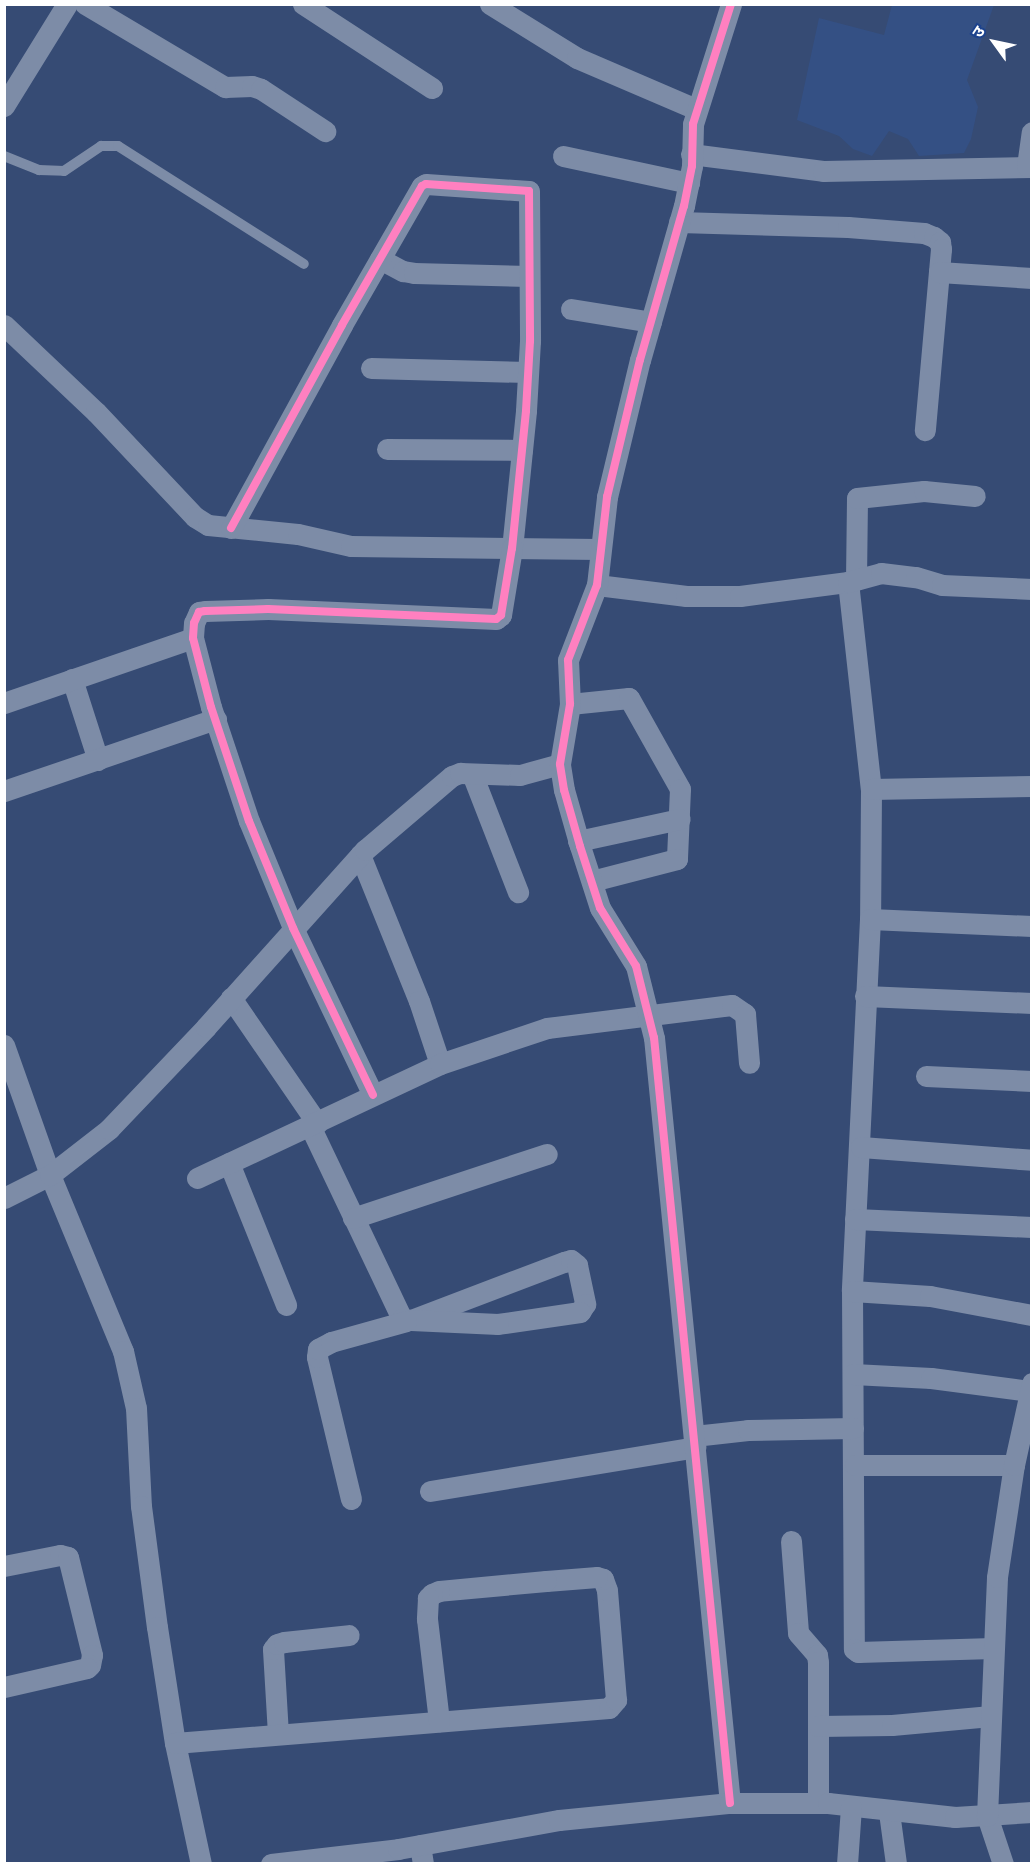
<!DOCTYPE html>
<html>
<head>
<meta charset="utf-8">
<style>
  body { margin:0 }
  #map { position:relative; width:1036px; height:1868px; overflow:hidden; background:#364b74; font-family:Helvetica,"Noto Sans Devanagari",sans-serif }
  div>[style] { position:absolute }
  .water>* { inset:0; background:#345084 }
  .lane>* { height:10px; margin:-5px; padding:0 5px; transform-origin:5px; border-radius:5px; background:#7d8ca7 }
  .street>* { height:21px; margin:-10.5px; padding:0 10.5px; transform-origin:10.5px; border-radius:10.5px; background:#7d8ca7 }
  .cycleway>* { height:8px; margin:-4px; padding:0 4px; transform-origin:4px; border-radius:4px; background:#ff80c0 }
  span { translate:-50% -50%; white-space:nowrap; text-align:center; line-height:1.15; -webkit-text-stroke:4.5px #1d438d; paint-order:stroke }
  .frame { position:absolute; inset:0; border:6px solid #fff; pointer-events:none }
  .north { position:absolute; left:964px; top:12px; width:60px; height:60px; -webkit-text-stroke:4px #1d438d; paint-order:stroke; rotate:303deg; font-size:16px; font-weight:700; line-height:24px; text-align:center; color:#fff }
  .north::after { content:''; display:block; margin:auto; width:21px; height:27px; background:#fff; clip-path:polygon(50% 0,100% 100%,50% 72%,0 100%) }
</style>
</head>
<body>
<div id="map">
  <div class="water">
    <div style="clip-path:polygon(892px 5px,994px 5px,967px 80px,978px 107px,971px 139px,964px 153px,919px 156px,908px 139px,889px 131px,872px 156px,853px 149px,839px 136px,797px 120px,819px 18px,884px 35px)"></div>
  </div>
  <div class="lane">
    <div style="left:4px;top:156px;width:38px;rotate:22deg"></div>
    <div style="left:39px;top:170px;width:25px;rotate:2deg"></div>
    <div style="left:64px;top:171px;width:45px;rotate:-34deg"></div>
    <div style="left:101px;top:146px;width:17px"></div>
    <div style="left:118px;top:146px;width:220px;rotate:32.4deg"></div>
  </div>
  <div class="street">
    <div style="left:85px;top:4px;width:163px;rotate:30.7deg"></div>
    <div style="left:225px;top:87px;width:27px;rotate:-2deg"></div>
    <div style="left:252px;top:86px;width:9px;rotate:18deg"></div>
    <div style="left:261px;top:89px;width:77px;rotate:33.3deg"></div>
    <div style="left:303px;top:4px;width:154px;rotate:33.1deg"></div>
    <div style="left:490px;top:4px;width:102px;rotate:31.8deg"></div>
    <div style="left:577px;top:58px;width:129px;rotate:23.2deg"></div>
    <div style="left:4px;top:106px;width:120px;rotate:-58.3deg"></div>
    <div style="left:691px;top:154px;width:133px;rotate:7.3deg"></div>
    <div style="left:823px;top:171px;width:209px;rotate:-1.1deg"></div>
    <div style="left:563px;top:156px;width:129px;rotate:12.1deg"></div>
    <div style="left:1027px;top:166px;width:34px;rotate:-82deg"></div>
    <div style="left:679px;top:222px;width:169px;rotate:1.7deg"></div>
    <div style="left:848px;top:227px;width:76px;rotate:4.5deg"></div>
    <div style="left:924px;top:233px;width:11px;rotate:22deg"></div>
    <div style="left:934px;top:237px;width:8px;rotate:40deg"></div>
    <div style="left:940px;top:242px;width:7px;rotate:82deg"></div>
    <div style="left:941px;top:249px;width:182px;rotate:95.1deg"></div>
    <div style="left:380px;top:259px;width:26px;rotate:28deg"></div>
    <div style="left:403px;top:271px;width:11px;rotate:10deg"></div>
    <div style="left:414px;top:273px;width:115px;rotate:1.5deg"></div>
    <div style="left:939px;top:272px;width:93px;rotate:3.7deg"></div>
    <div style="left:571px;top:309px;width:81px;rotate:9.2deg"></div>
    <div style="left:4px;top:325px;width:127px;rotate:43.4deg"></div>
    <div style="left:96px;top:412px;width:144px;rotate:46.7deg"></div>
    <div style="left:195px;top:517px;width:15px;rotate:32deg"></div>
    <div style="left:208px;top:525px;width:90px;rotate:5.7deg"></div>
    <div style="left:298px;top:534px;width:54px;rotate:12.8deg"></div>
    <div style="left:351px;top:546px;width:248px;rotate:0.7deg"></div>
    <div style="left:371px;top:368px;width:157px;rotate:1.5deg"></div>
    <div style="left:387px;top:449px;width:135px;rotate:0.4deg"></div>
    <div style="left:231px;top:528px;width:231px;rotate:-61.3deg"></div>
    <div style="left:342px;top:325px;width:160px;rotate:-60.1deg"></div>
    <div style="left:422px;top:186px;width:4px;rotate:-27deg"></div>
    <div style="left:426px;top:184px;width:103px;rotate:3.9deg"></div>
    <div style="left:529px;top:191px;width:150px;rotate:89.6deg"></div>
    <div style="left:530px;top:341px;width:70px;rotate:93.3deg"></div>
    <div style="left:526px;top:411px;width:138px;rotate:95.8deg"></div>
    <div style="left:512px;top:548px;width:68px;rotate:99.3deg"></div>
    <div style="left:501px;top:615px;width:6px;rotate:141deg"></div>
    <div style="left:496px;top:619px;width:228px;rotate:-177.5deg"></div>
    <div style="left:268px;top:609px;width:63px;rotate:178.2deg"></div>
    <div style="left:205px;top:611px;width:6px;rotate:171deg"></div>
    <div style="left:199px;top:612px;width:12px;rotate:114deg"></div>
    <div style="left:194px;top:623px;width:15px;rotate:94deg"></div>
    <div style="left:193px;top:638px;width:71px;rotate:75.4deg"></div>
    <div style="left:211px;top:707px;width:120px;rotate:71.6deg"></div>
    <div style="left:249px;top:821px;width:116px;rotate:67.6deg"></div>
    <div style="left:293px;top:928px;width:185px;rotate:64.4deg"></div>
    <div style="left:856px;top:580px;width:82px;rotate:-89.3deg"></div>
    <div style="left:857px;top:498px;width:67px;rotate:-6deg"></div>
    <div style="left:924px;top:491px;width:51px;rotate:5.6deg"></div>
    <div style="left:848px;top:582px;width:208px;rotate:83.7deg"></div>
    <div style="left:871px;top:789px;width:130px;rotate:90.4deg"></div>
    <div style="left:870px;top:919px;width:372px;rotate:92.8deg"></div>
    <div style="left:852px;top:1291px;width:358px;rotate:89.7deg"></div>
    <div style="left:854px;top:1649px;width:5px;rotate:37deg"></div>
    <div style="left:858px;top:1652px;width:135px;rotate:-1.7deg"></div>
    <div style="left:597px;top:585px;width:90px;rotate:7deg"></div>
    <div style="left:686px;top:596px;width:54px"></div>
    <div style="left:740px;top:596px;width:109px;rotate:-7.4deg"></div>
    <div style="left:848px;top:582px;width:34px;rotate:-15deg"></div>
    <div style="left:881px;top:573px;width:35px;rotate:7deg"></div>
    <div style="left:916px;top:577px;width:27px;rotate:17deg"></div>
    <div style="left:942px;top:585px;width:90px;rotate:2.5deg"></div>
    <div style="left:72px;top:679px;width:85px;rotate:72.2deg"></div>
    <div style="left:4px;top:703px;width:200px;rotate:-19deg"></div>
    <div style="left:570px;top:704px;width:59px;rotate:-5.8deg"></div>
    <div style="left:629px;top:698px;width:104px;rotate:60.7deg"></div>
    <div style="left:680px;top:789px;width:70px;rotate:92.5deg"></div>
    <div style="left:677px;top:859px;width:88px;rotate:165.5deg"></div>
    <div style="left:472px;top:774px;width:127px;rotate:68.7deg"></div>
    <div style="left:871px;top:789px;width:161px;rotate:-1.1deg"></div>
    <div style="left:4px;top:791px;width:224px;rotate:-18.8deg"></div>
    <div style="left:578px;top:841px;width:104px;rotate:-12.2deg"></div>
    <div style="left:360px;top:855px;width:157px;rotate:68deg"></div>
    <div style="left:419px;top:1001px;width:66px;rotate:71.6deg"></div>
    <div style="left:870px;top:919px;width:162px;rotate:2.5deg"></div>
    <div style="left:865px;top:996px;width:167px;rotate:2.4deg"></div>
    <div style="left:231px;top:998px;width:152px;rotate:55.5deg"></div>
    <div style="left:4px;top:1045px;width:138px;rotate:70.5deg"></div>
    <div style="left:50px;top:1175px;width:191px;rotate:67.5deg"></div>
    <div style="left:123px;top:1351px;width:58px;rotate:77.2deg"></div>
    <div style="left:136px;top:1408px;width:98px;rotate:87.1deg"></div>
    <div style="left:141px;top:1506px;width:122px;rotate:82.5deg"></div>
    <div style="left:157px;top:1627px;width:117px;rotate:81.2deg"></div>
    <div style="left:175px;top:1743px;width:124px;rotate:77.9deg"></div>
    <div style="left:926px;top:1076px;width:106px;rotate:2.7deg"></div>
    <div style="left:310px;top:1126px;width:214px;rotate:64.5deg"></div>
    <div style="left:402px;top:1319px;width:9px;rotate:6deg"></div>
    <div style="left:411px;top:1320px;width:164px;rotate:-20.8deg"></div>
    <div style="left:564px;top:1262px;width:7px;rotate:-16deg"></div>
    <div style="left:571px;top:1260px;width:8px;rotate:40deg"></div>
    <div style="left:577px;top:1265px;width:40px;rotate:78deg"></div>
    <div style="left:585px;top:1304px;width:9px;rotate:122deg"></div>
    <div style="left:580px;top:1312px;width:83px;rotate:171.7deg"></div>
    <div style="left:498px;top:1324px;width:87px;rotate:-177.4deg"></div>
    <div style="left:861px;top:1147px;width:171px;rotate:4.3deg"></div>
    <div style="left:229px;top:1163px;width:153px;rotate:68.1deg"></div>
    <div style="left:197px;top:1178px;width:268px;rotate:-25.1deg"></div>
    <div style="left:440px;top:1064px;width:113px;rotate:-18.6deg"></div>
    <div style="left:547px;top:1028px;width:186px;rotate:-7.1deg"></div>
    <div style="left:732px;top:1005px;width:16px;rotate:35deg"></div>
    <div style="left:745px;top:1014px;width:49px;rotate:85.3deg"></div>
    <div style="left:4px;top:1198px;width:51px;rotate:-26.6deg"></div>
    <div style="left:50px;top:1175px;width:75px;rotate:-37.9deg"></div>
    <div style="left:109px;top:1129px;width:141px;rotate:-46.4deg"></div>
    <div style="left:206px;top:1027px;width:238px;rotate:-48.1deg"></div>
    <div style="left:365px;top:850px;width:114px;rotate:-40.4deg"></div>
    <div style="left:452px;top:776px;width:9px;rotate:-21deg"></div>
    <div style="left:460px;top:773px;width:60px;rotate:1.9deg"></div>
    <div style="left:520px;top:775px;width:41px;rotate:-15.4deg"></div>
    <div style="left:353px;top:1218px;width:204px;rotate:-18.3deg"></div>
    <div style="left:855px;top:1219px;width:177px;rotate:2.6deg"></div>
    <div style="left:852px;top:1291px;width:78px;rotate:3.7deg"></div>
    <div style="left:930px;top:1296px;width:104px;rotate:10.6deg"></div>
    <div style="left:853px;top:1374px;width:78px;rotate:2.9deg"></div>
    <div style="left:931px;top:1378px;width:100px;rotate:7.5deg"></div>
    <div style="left:694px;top:1436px;width:54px;rotate:-6.3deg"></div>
    <div style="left:748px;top:1430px;width:105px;rotate:-1.1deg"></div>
    <div style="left:855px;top:1465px;width:159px"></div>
    <div style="left:430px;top:1491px;width:269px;rotate:-9.4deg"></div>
    <div style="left:351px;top:1499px;width:146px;rotate:-103.5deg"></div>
    <div style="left:317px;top:1357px;width:8px;rotate:-83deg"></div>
    <div style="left:318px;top:1349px;width:15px;rotate:-28deg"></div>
    <div style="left:331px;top:1342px;width:78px;rotate:-15.6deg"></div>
    <div style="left:791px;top:1541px;width:92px;rotate:85.6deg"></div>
    <div style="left:798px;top:1633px;width:29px;rotate:49deg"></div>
    <div style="left:817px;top:1655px;width:7px;rotate:82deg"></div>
    <div style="left:818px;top:1662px;width:141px;rotate:90deg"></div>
    <div style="left:4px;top:1566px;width:57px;rotate:-11.1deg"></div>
    <div style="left:60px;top:1555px;width:8px;rotate:14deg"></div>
    <div style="left:68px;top:1557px;width:101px;rotate:76.2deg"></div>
    <div style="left:92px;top:1655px;width:10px;rotate:101deg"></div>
    <div style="left:90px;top:1665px;width:4px;rotate:135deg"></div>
    <div style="left:87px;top:1668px;width:85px;rotate:167.1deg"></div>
    <div style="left:818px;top:1726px;width:74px;rotate:-0.8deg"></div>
    <div style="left:892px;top:1725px;width:99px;rotate:-5.2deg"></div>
    <div style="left:278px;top:1734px;width:85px;rotate:-93.4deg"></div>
    <div style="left:273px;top:1649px;width:6px;rotate:-51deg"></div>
    <div style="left:277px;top:1644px;width:7px;rotate:-16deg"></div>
    <div style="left:284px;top:1642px;width:65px;rotate:-6.1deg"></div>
    <div style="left:175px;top:1743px;width:435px;rotate:-4.6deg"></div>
    <div style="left:609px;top:1708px;width:11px;rotate:-49deg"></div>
    <div style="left:616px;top:1700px;width:110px;rotate:-94.7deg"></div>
    <div style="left:607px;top:1590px;width:12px;rotate:-110deg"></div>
    <div style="left:603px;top:1579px;width:6px;rotate:-162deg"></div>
    <div style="left:597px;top:1577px;width:51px;rotate:175.5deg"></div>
    <div style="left:546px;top:1581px;width:107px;rotate:174.7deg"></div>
    <div style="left:439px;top:1591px;width:8px;rotate:157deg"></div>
    <div style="left:432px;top:1594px;width:6px;rotate:135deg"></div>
    <div style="left:428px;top:1598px;width:21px;rotate:93deg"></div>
    <div style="left:427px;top:1619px;width:103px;rotate:83.3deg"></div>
    <div style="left:730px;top:1803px;width:769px;rotate:-95.67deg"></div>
    <div style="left:654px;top:1038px;width:74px;rotate:-104deg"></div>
    <div style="left:636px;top:966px;width:68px;rotate:-121.8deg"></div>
    <div style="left:600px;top:908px;width:65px;rotate:-107.9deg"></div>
    <div style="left:580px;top:846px;width:58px;rotate:-105.9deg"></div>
    <div style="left:564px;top:790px;width:26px;rotate:-99deg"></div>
    <div style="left:560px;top:764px;width:61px;rotate:-80.5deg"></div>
    <div style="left:570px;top:704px;width:44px;rotate:-92.6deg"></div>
    <div style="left:568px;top:660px;width:80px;rotate:-68.9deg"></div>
    <div style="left:597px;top:585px;width:89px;rotate:-83.5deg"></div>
    <div style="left:607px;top:497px;width:141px;rotate:-76.5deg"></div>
    <div style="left:640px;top:360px;width:160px;rotate:-74.1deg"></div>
    <div style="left:684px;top:206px;width:41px;rotate:-78.7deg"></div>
    <div style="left:692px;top:166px;width:42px;rotate:-88.6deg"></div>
    <div style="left:693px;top:124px;width:126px;rotate:-72.4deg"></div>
    <div style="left:889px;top:1812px;width:52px;rotate:82.3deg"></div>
    <div style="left:420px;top:1845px;width:19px;rotate:81deg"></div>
    <div style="left:271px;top:1864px;width:128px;rotate:-6.7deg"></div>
    <div style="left:398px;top:1849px;width:164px;rotate:-10.2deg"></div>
    <div style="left:559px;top:1820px;width:172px;rotate:-5.7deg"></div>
    <div style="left:730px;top:1803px;width:98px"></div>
    <div style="left:828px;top:1803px;width:128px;rotate:6.3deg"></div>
    <div style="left:955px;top:1817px;width:77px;rotate:-3.7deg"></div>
    <div style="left:847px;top:1864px;width:57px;rotate:-86deg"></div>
    <div style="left:1003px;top:1864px;width:51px;rotate:-108.4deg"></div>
    <div style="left:987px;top:1816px;width:239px;rotate:-87.6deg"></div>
    <div style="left:997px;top:1577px;width:113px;rotate:-81.4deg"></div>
    <div style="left:1014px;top:1465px;width:84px;rotate:-77.6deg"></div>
  </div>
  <div class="cycleway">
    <div style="left:231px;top:528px;width:231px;rotate:-61.3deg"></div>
    <div style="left:342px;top:325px;width:160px;rotate:-60.1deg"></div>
    <div style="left:422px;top:186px;width:4px;rotate:-27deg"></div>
    <div style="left:426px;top:184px;width:103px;rotate:3.9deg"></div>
    <div style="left:529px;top:191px;width:150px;rotate:89.6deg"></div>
    <div style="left:530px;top:341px;width:70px;rotate:93.3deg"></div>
    <div style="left:526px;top:411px;width:138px;rotate:95.8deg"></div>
    <div style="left:512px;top:548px;width:68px;rotate:99.3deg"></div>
    <div style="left:501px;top:615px;width:6px;rotate:141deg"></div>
    <div style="left:496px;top:619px;width:228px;rotate:-177.5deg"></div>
    <div style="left:268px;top:609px;width:63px;rotate:178.2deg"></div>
    <div style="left:205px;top:611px;width:6px;rotate:171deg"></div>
    <div style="left:199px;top:612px;width:12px;rotate:114deg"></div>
    <div style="left:194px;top:623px;width:15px;rotate:94deg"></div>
    <div style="left:193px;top:638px;width:71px;rotate:75.4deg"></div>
    <div style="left:211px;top:707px;width:120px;rotate:71.6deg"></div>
    <div style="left:249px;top:821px;width:116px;rotate:67.6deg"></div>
    <div style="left:293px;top:928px;width:185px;rotate:64.4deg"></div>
    <div style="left:730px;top:1803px;width:769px;rotate:-95.67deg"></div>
    <div style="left:654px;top:1038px;width:74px;rotate:-104deg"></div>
    <div style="left:636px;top:966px;width:68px;rotate:-121.8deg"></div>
    <div style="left:600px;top:908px;width:65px;rotate:-107.9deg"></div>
    <div style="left:580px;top:846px;width:58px;rotate:-105.9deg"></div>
    <div style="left:564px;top:790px;width:26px;rotate:-99deg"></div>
    <div style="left:560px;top:764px;width:61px;rotate:-80.5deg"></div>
    <div style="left:570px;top:704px;width:44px;rotate:-92.6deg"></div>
    <div style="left:568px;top:660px;width:80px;rotate:-68.9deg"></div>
    <div style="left:597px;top:585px;width:89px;rotate:-83.5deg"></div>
    <div style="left:607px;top:497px;width:141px;rotate:-76.5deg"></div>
    <div style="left:640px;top:360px;width:160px;rotate:-74.1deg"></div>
    <div style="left:684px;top:206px;width:41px;rotate:-78.7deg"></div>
    <div style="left:692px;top:166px;width:42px;rotate:-88.6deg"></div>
    <div style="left:693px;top:124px;width:126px;rotate:-72.4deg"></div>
  </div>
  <div class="frame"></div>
  <div class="north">उ</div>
</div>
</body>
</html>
